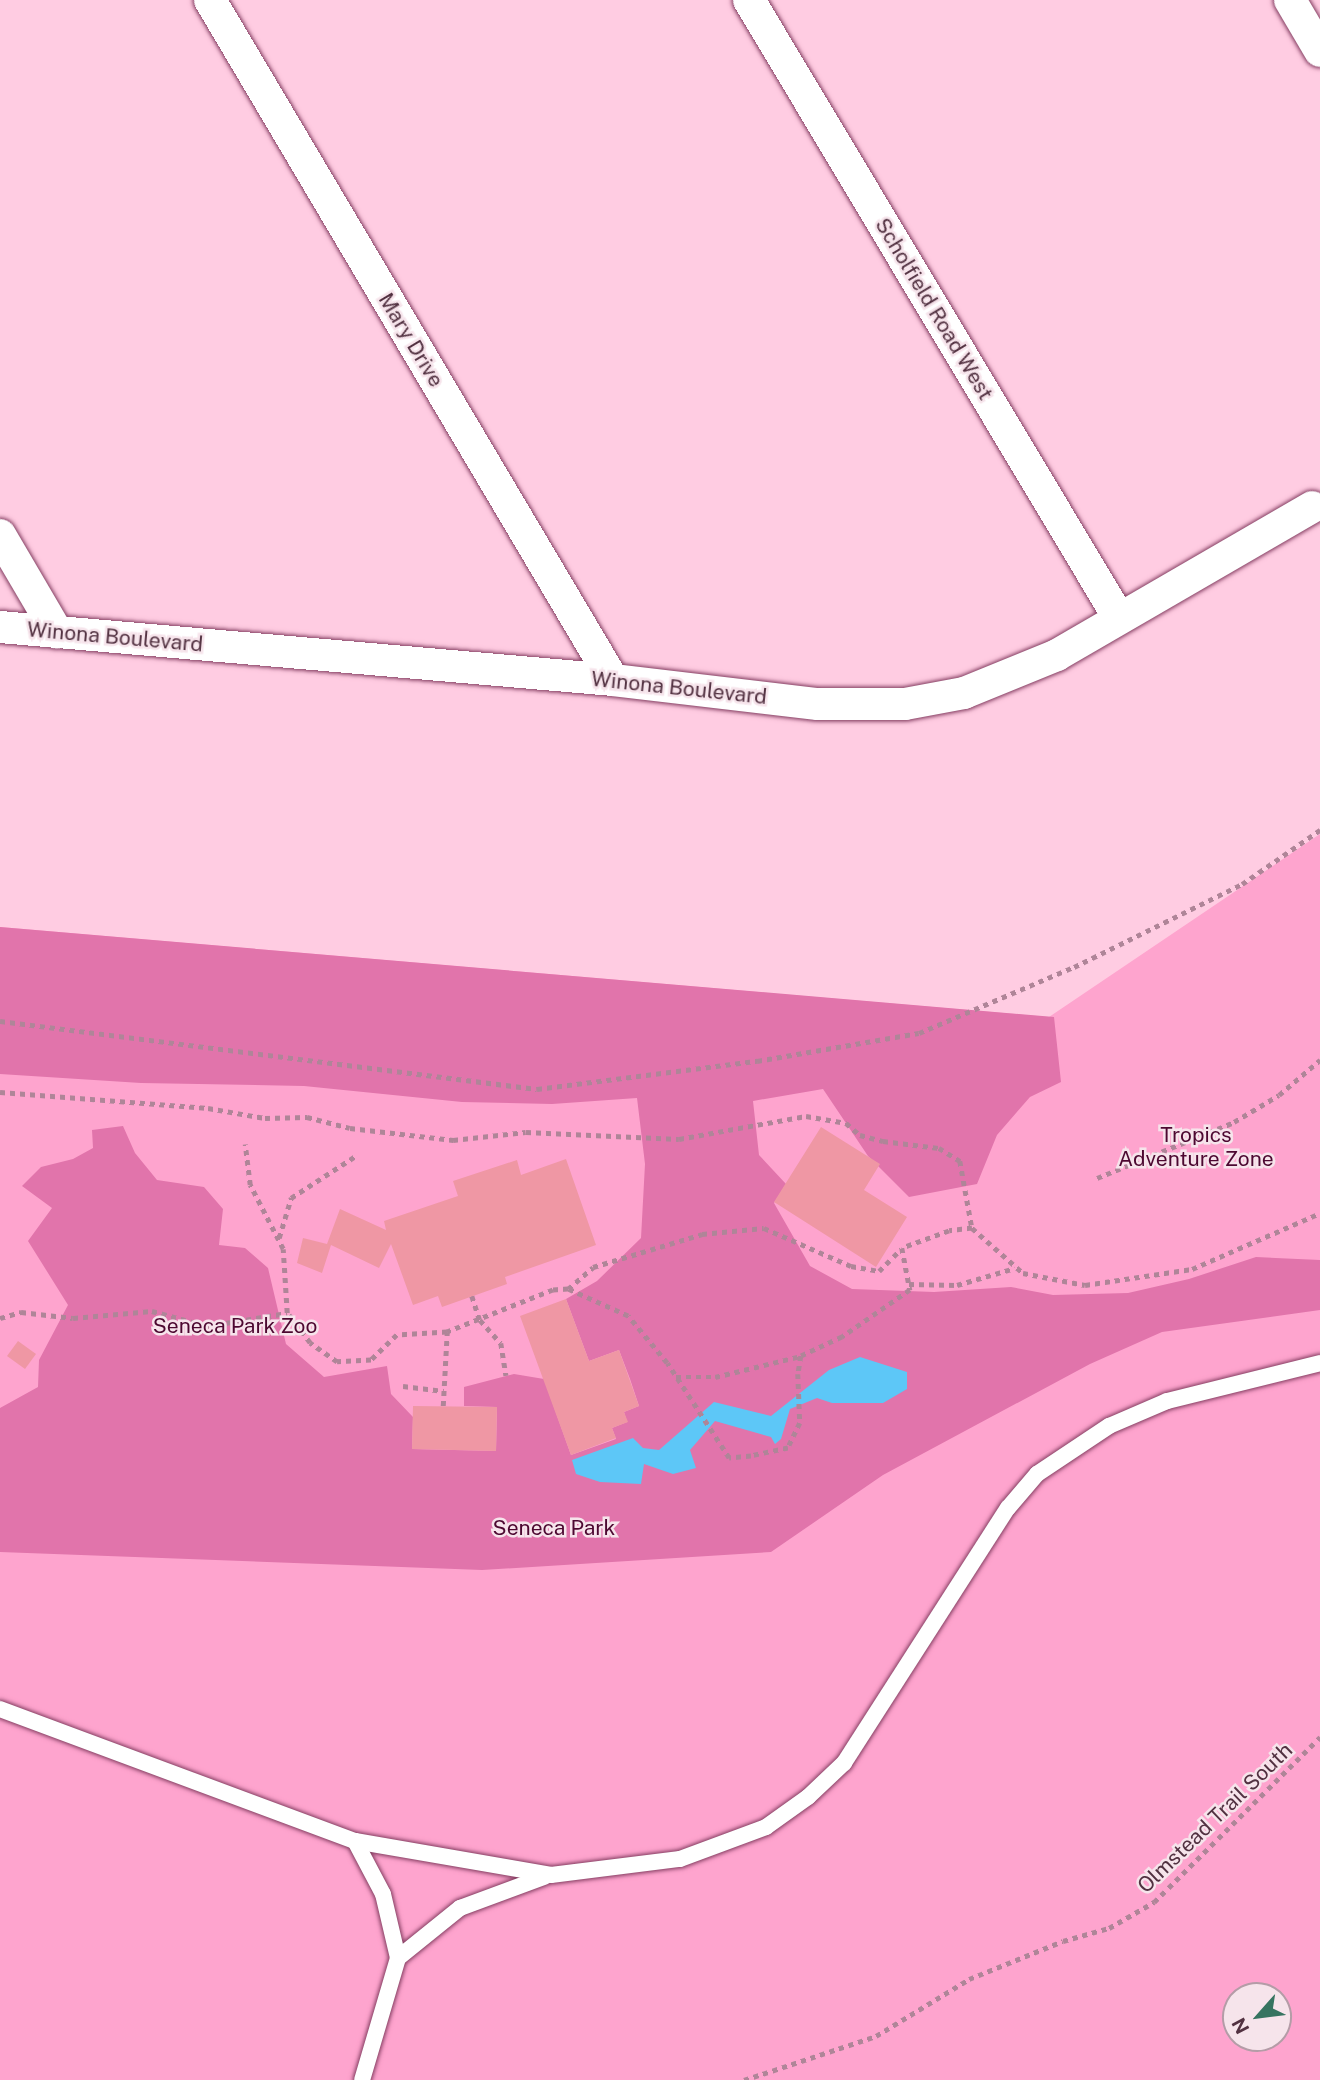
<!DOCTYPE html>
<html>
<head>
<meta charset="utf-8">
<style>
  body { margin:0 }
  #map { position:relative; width:1320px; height:2080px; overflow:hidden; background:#ffcce2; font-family:"Public Sans",sans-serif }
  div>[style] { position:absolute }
  .green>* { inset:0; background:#fea4ce }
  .forest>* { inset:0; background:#e174ab }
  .water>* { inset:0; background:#5dc7f7 }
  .building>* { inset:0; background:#ef97a4 }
  .path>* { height:4.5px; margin-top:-2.25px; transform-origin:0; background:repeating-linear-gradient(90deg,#af8598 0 5px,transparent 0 10px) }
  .roads { filter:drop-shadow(0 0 2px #853e62) drop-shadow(0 0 2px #853e62) }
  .lane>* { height:16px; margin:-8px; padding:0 8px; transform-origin:8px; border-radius:8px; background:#fff }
  .street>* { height:32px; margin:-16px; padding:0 16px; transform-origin:16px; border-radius:16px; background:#fff }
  span { translate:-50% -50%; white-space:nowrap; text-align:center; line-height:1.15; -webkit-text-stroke:5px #f6e4eb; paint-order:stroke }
  .street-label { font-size:21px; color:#523141 }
  .park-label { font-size:21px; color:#4d0831 }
  .north { position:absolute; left:1222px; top:1982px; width:70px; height:70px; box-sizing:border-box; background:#f6e4eb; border:2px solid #b49ca7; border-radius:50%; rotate:242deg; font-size:19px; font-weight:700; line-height:28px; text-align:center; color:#523141 }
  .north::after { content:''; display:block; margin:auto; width:24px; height:32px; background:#367460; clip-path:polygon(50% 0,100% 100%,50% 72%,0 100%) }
</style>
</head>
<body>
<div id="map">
  <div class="green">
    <div style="clip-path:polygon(evenodd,1320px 834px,1320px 2080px,0 2080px,0 927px,1049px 1017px,1320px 834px,1236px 1996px,1278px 1996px,1278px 2038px,1236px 2038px,1236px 1996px)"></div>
  </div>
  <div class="forest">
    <div style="clip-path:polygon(0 927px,1054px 1017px,1061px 1082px,1030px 1097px,997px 1135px,977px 1184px,909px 1197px,868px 1156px,823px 1089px,753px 1101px,759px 1155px,786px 1184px,774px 1203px,810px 1266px,852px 1289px,934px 1292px,1011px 1287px,1053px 1295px,1128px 1293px,1189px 1279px,1256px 1257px,1320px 1260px,1320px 1310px,1162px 1332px,1090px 1364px,883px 1475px,771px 1552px,482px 1570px,0 1552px,0 1408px,38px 1387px,39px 1360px,68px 1305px,28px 1241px,52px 1208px,22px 1186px,41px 1167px,73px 1159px,93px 1148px,92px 1130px,123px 1126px,135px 1153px,157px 1180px,204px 1187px,223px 1209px,219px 1245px,245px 1248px,268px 1268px,286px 1344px,324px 1377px,387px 1366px,391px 1394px,413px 1417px,412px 1449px,496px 1451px,497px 1407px,464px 1406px,464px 1387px,514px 1374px,544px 1379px,571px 1455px,616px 1439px,612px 1428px,627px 1422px,624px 1412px,639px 1406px,630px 1379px,619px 1350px,589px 1361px,566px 1299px,597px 1281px,641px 1238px,645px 1164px,637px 1098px,552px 1104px,462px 1102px,304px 1086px,141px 1083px,0 1074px)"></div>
  </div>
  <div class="water">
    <div style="clip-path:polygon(860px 1357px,907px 1372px,907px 1389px,883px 1403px,832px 1403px,817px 1398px,790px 1409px,781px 1439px,775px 1444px,771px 1437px,715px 1421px,690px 1450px,696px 1468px,673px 1474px,644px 1464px,641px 1484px,600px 1482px,576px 1474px,572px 1460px,633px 1438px,643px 1448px,659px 1450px,714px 1402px,771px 1416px,829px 1370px)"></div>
  </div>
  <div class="building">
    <div style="clip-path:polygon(821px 1127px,880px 1164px,864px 1190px,907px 1217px,876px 1267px,774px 1202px)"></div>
    <div style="clip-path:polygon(566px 1159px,596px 1245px,505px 1277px,507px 1284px,442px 1307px,438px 1296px,413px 1305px,391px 1244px,379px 1268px,331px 1245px,322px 1273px,297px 1263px,303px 1238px,327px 1244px,340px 1209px,386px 1230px,384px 1221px,458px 1196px,453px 1181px,517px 1160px,521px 1175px)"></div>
    <div style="clip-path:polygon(566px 1299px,589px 1361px,619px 1350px,639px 1406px,624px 1412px,628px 1422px,612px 1428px,616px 1438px,571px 1455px,520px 1316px)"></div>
    <div style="clip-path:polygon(18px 1341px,36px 1354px,25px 1369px,7px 1356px)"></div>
    <div style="clip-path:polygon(413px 1406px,497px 1407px,496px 1451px,412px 1449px)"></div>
  </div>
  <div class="path">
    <div style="left:0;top:1021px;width:541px;rotate:7.22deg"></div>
    <div style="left:537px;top:1089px;width:222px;rotate:-7.3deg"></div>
    <div style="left:757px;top:1061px;width:164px;rotate:-9.8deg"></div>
    <div style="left:919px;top:1033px;width:168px;rotate:-23.1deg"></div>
    <div style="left:1074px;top:967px;width:187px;rotate:-26.3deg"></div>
    <div style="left:1242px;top:884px;width:95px;rotate:-34.7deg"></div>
    <div style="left:0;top:1092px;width:209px;rotate:4.4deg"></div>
    <div style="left:208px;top:1108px;width:58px;rotate:10deg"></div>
    <div style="left:265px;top:1118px;width:42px;rotate:-1.4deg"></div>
    <div style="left:307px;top:1117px;width:44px;rotate:14.3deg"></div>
    <div style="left:350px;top:1128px;width:104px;rotate:6.6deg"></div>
    <div style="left:453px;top:1140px;width:73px;rotate:-6.3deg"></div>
    <div style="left:526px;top:1132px;width:153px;rotate:2.6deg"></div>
    <div style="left:679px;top:1139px;width:129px;rotate:-10.3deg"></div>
    <div style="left:806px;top:1116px;width:41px;rotate:9.9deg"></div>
    <div style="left:846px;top:1123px;width:18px;rotate:41deg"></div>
    <div style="left:860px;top:1135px;width:24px;rotate:15deg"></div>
    <div style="left:883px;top:1141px;width:56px;rotate:7.1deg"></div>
    <div style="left:939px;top:1148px;width:25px;rotate:32deg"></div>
    <div style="left:960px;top:1161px;width:68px;rotate:79.8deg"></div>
    <div style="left:972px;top:1228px;width:23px;rotate:173deg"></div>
    <div style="left:949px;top:1231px;width:50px;rotate:160.1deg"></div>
    <div style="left:902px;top:1248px;width:43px;rotate:79.2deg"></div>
    <div style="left:910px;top:1290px;width:83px;rotate:145.3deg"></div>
    <div style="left:842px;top:1337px;width:45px;rotate:155.1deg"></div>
    <div style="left:801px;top:1356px;width:18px;rotate:99deg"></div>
    <div style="left:798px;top:1374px;width:49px;rotate:87.7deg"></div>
    <div style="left:800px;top:1423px;width:28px;rotate:116deg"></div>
    <div style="left:788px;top:1448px;width:38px;rotate:168deg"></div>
    <div style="left:751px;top:1456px;width:22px;rotate:175deg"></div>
    <div style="left:729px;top:1458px;width:113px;rotate:-123.1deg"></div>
    <div style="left:667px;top:1363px;width:61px;rotate:-129.7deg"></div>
    <div style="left:628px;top:1316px;width:66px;rotate:-155.8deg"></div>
    <div style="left:568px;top:1289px;width:15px;rotate:176deg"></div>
    <div style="left:553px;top:1290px;width:114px;rotate:158.4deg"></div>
    <div style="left:447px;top:1332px;width:50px;rotate:176.6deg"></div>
    <div style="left:397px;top:1335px;width:36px;rotate:136deg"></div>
    <div style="left:371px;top:1360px;width:34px;rotate:177deg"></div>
    <div style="left:337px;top:1362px;width:33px;rotate:-145deg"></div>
    <div style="left:310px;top:1343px;width:38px;rotate:-127deg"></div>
    <div style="left:1097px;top:1178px;width:148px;rotate:-22.2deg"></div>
    <div style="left:1234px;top:1122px;width:52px;rotate:-31deg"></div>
    <div style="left:1279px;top:1095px;width:54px;rotate:-40.5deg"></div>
    <div style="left:972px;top:1228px;width:68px;rotate:41.4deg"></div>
    <div style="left:1023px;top:1273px;width:63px;rotate:11deg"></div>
    <div style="left:1085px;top:1285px;width:108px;rotate:-8.5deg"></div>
    <div style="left:1192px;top:1269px;width:140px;rotate:-23.6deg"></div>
    <div style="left:279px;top:1238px;width:42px;rotate:-73.3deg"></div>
    <div style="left:291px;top:1198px;width:79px;rotate:-33.1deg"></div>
    <div style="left:909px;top:1284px;width:48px;rotate:1.2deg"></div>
    <div style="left:957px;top:1285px;width:60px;rotate:-16.3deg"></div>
    <div style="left:568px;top:1289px;width:33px;rotate:-41deg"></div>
    <div style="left:593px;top:1267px;width:114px;rotate:-16.8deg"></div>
    <div style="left:702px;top:1234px;width:62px;rotate:-5.5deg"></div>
    <div style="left:764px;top:1228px;width:95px;rotate:23.6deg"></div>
    <div style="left:851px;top:1266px;width:28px;rotate:10deg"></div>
    <div style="left:879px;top:1271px;width:31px;rotate:-45deg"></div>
    <div style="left:472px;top:1296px;width:25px;rotate:72deg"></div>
    <div style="left:480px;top:1320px;width:31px;rotate:48deg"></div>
    <div style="left:501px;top:1343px;width:33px;rotate:81deg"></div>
    <div style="left:0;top:1318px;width:22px;rotate:-16deg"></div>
    <div style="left:21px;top:1312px;width:52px;rotate:6.6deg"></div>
    <div style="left:73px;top:1318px;width:79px;rotate:-5.1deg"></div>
    <div style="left:152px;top:1311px;width:57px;rotate:15.3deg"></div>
    <div style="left:207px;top:1326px;width:81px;rotate:-9.2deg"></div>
    <div style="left:287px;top:1313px;width:64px;rotate:-93.6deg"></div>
    <div style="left:283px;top:1249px;width:72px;rotate:-117.3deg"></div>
    <div style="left:250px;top:1185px;width:41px;rotate:-97deg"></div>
    <div style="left:676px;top:1377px;width:39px"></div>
    <div style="left:715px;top:1377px;width:89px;rotate:-13.7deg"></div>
    <div style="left:403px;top:1386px;width:41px;rotate:7deg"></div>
    <div style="left:443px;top:1406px;width:74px;rotate:-86.9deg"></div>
    <div style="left:744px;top:2080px;width:139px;rotate:-18.4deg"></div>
    <div style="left:876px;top:2036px;width:109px;rotate:-31.5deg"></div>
    <div style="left:969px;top:1979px;width:101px;rotate:-22deg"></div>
    <div style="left:1063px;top:1941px;width:48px;rotate:-15.8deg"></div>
    <div style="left:1109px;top:1928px;width:52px;rotate:-30deg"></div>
    <div style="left:1154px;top:1902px;width:234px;rotate:-44.8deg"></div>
  </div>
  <div class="roads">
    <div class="lane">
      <div style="left:0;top:1709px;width:379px;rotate:20.4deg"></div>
      <div style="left:355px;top:1841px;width:60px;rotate:62.2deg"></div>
      <div style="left:383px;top:1894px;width:66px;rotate:76.8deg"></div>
      <div style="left:398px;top:1958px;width:127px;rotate:106.4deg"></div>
      <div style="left:355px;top:1841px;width:199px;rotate:9.8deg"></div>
      <div style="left:551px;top:1875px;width:130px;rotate:-7.1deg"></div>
      <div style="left:680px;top:1859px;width:92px;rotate:-20.4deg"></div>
      <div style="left:766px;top:1827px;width:52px;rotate:-35.5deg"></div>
      <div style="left:808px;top:1797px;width:50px;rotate:-43.4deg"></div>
      <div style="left:844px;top:1763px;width:303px;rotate:-57.3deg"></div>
      <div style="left:1008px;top:1508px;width:45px;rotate:-49.5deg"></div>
      <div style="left:1037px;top:1474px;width:87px;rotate:-33.7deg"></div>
      <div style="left:1109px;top:1426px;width:63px;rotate:-23.3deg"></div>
      <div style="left:1167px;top:1401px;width:158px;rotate:-13.9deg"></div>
      <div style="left:398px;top:1958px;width:80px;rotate:-38.9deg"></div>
      <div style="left:460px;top:1908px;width:90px;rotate:-20.3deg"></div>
    </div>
    <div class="street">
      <div style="left:210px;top:0;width:790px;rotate:59.35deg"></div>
      <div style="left:749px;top:0;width:720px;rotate:59.09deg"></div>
      <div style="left:1290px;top:0;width:59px;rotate:59.5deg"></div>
      <div style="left:0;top:535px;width:113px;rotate:59.6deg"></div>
      <div style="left:0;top:627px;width:615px;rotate:4.94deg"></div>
      <div style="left:613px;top:680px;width:206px;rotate:6.7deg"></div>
      <div style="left:818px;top:704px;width:87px"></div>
      <div style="left:905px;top:704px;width:60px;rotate:-10.6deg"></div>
      <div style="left:964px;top:693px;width:100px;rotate:-22.2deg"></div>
      <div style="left:1057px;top:655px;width:295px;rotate:-30.1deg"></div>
    </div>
  </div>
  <div class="street-label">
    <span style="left:934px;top:309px;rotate:59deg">Scholfield Road West</span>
    <span style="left:411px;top:340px;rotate:59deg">Mary Drive</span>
    <span style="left:115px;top:637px;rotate:5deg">Winona Boulevard</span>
    <span style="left:679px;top:688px;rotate:6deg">Winona Boulevard</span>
    <span style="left:1215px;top:1818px;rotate:-44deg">Olmstead Trail South</span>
  </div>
  <div class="park-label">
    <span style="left:1196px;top:1147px">Tropics<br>Adventure Zone</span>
    <span style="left:235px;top:1326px">Seneca Park Zoo</span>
    <span style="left:554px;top:1528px">Seneca Park</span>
  </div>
  <div class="north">N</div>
</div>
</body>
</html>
